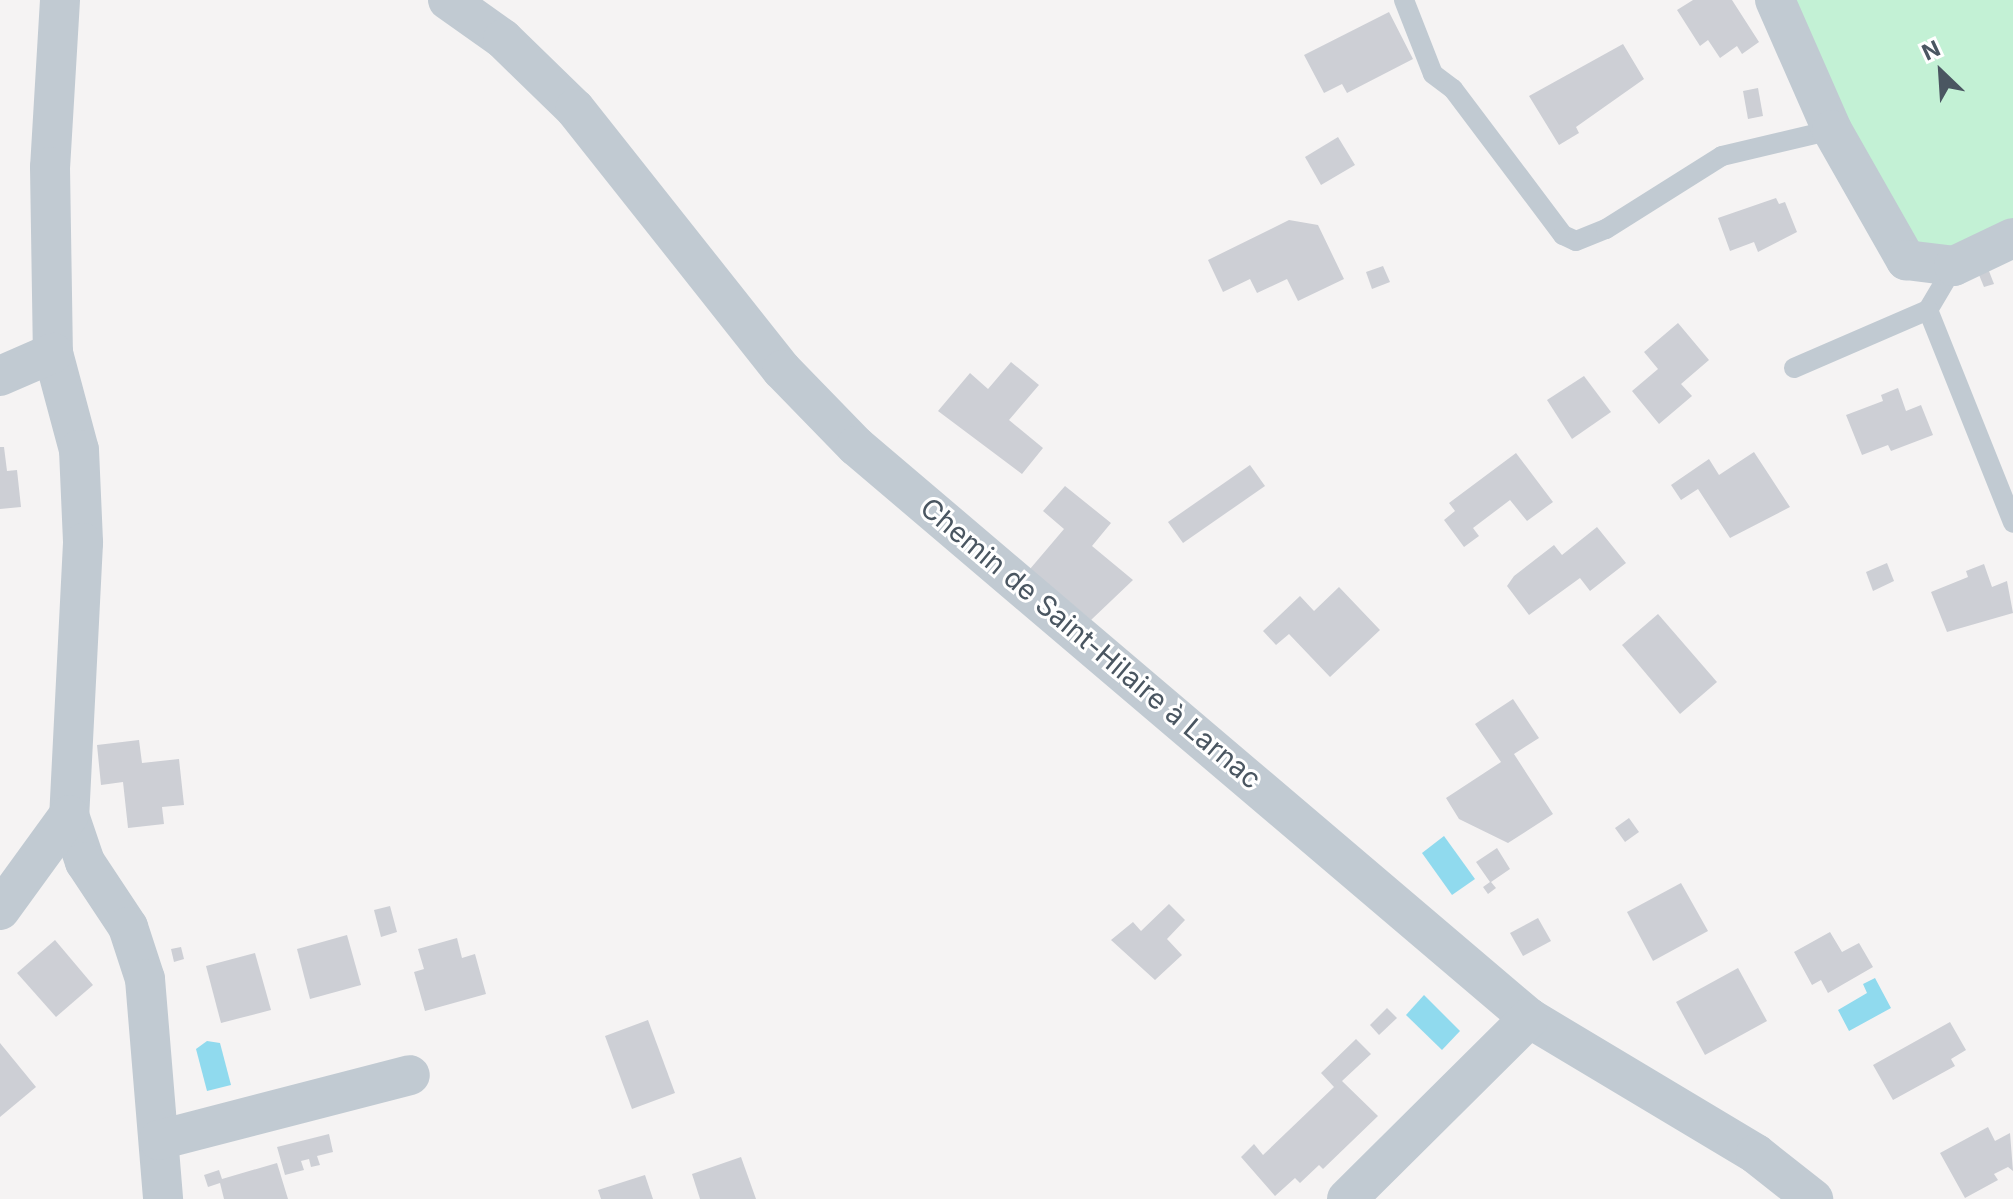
<!DOCTYPE html>
<html>
<head>
<meta charset="utf-8">
<style>
  body { margin:0 }
  #map { position:relative; width:2013px; height:1199px; overflow:hidden; background:#f5f3f3; font-family:Inter,sans-serif }
  div>[style] { position:absolute }
  .green>* { inset:0; background:#c3f1d5 }
  .water>* { inset:0; background:#90daee }
  .building>* { inset:0; background:#cdcfd5 }
  .lane>* { height:20px; margin:-10px; padding:0 10px; transform-origin:10px; border-radius:10px; background:#c1cad2 }
  .street>* { height:40px; margin:-20px; padding:0 20px; transform-origin:20px; border-radius:20px; background:#c1cad2 }
  span { translate:-50% -50%; white-space:nowrap; text-align:center; line-height:1.15; -webkit-text-stroke:6px #fff; paint-order:stroke }
  .street-label { font-size:28px; color:#4a5661 }
  .north { position:absolute; left:1901px; top:32px; width:80px; height:80px; -webkit-text-stroke:6px #fff; paint-order:stroke; rotate:335deg; font-size:22px; font-weight:700; line-height:32px; text-align:center; color:#4a5661 }
  .north::after { content:''; display:block; margin:auto; width:28px; height:36px; background:#4a5661; clip-path:polygon(50% 0,100% 100%,50% 72%,0 100%) }
</style>
</head>
<body>
<div id="map">
  <div class="green">
    <div style="clip-path:polygon(1780px 0,2013px 0,2013px 229px,1967px 250px,1914px 242px)"></div>
  </div>
  <div class="water">
    <div style="clip-path:polygon(1444px 836px,1475px 879px,1452px 895px,1422px 853px)"></div>
    <div style="clip-path:polygon(1875px 978px,1891px 1008px,1849px 1031px,1838px 1010px,1867px 993px,1863px 984px)"></div>
    <div style="clip-path:polygon(1424px 995px,1460px 1031px,1442px 1050px,1406px 1015px)"></div>
    <div style="clip-path:polygon(207px 1041px,220px 1043px,231px 1085px,207px 1091px,196px 1049px)"></div>
  </div>
  <div class="building">
    <div style="clip-path:polygon(1693px 0,1732px 0,1759px 42px,1742px 54px,1737px 46px,1720px 58px,1708px 40px,1700px 46px,1677px 10px)"></div>
    <div style="clip-path:polygon(1389px 12px,1413px 59px,1347px 93px,1342px 84px,1324px 93px,1304px 55px)"></div>
    <div style="clip-path:polygon(1623px 44px,1644px 79px,1576px 127px,1579px 133px,1559px 145px,1529px 96px)"></div>
    <div style="clip-path:polygon(1758px 88px,1763px 116px,1748px 119px,1743px 91px)"></div>
    <div style="clip-path:polygon(1338px 137px,1355px 165px,1321px 185px,1305px 157px)"></div>
    <div style="clip-path:polygon(1776px 198px,1779px 204px,1785px 202px,1797px 232px,1758px 252px,1754px 242px,1730px 251px,1718px 218px)"></div>
    <div style="clip-path:polygon(1289px 220px,1318px 225px,1344px 279px,1298px 301px,1287px 279px,1257px 293px,1250px 279px,1223px 292px,1208px 260px)"></div>
    <div style="clip-path:polygon(1383px 266px,1390px 282px,1372px 289px,1366px 272px)"></div>
    <div style="clip-path:polygon(1987px 266px,1994px 284px,1984px 287px,1977px 270px)"></div>
    <div style="clip-path:polygon(1678px 323px,1709px 360px,1681px 384px,1692px 396px,1659px 424px,1632px 391px,1658px 369px,1644px 352px)"></div>
    <div style="clip-path:polygon(1011px 362px,1039px 385px,1009px 420px,1043px 448px,1022px 474px,938px 411px,970px 373px,988px 389px)"></div>
    <div style="clip-path:polygon(1584px 376px,1611px 412px,1572px 439px,1547px 400px)"></div>
    <div style="clip-path:polygon(1898px 388px,1906px 411px,1921px 405px,1933px 435px,1891px 451px,1888px 445px,1862px 455px,1846px 415px,1883px 401px,1881px 395px)"></div>
    <div style="clip-path:polygon(0 447px,4px 447px,7px 471px,17px 470px,21px 507px,0 509px)"></div>
    <div style="clip-path:polygon(1754px 452px,1790px 507px,1730px 538px,1698px 489px,1681px 500px,1671px 485px,1709px 459px,1719px 475px)"></div>
    <div style="clip-path:polygon(1516px 453px,1553px 502px,1527px 521px,1510px 500px,1473px 528px,1479px 536px,1464px 547px,1444px 520px,1455px 511px,1449px 503px)"></div>
    <div style="clip-path:polygon(1250px 465px,1265px 486px,1183px 543px,1168px 522px)"></div>
    <div style="clip-path:polygon(1065px 486px,1111px 523px,1092px 546px,1133px 580px,1091px 620px,1030px 569px,1064px 529px,1043px 511px)"></div>
    <div style="clip-path:polygon(1597px 527px,1626px 563px,1590px 591px,1580px 578px,1529px 615px,1507px 586px,1514px 576px,1554px 545px,1562px 555px)"></div>
    <div style="clip-path:polygon(1887px 563px,1894px 581px,1873px 591px,1866px 572px)"></div>
    <div style="clip-path:polygon(1984px 564px,1992px 587px,2007px 581px,2013px 613px,1947px 632px,1931px 592px,1968px 577px,1966px 571px)"></div>
    <div style="clip-path:polygon(1339px 587px,1380px 630px,1330px 677px,1289px 634px,1276px 645px,1263px 631px,1300px 596px,1314px 611px)"></div>
    <div style="clip-path:polygon(1658px 614px,1717px 682px,1680px 714px,1622px 645px)"></div>
    <div style="clip-path:polygon(1513px 699px,1539px 738px,1514px 754px,1553px 814px,1508px 843px,1459px 819px,1446px 798px,1501px 762px,1475px 724px)"></div>
    <div style="clip-path:polygon(139px 740px,142px 763px,179px 759px,184px 805px,162px 807px,164px 824px,128px 828px,123px 782px,101px 785px,97px 745px)"></div>
    <div style="clip-path:polygon(1629px 818px,1639px 832px,1625px 842px,1615px 828px)"></div>
    <div style="clip-path:polygon(1497px 848px,1510px 869px,1491px 882px,1496px 888px,1488px 894px,1483px 887px,1490px 882px,1476px 862px)"></div>
    <div style="clip-path:polygon(1681px 883px,1708px 931px,1653px 961px,1627px 912px)"></div>
    <div style="clip-path:polygon(1169px 904px,1185px 920px,1167px 939px,1182px 955px,1155px 980px,1111px 940px,1133px 922px,1141px 931px)"></div>
    <div style="clip-path:polygon(390px 906px,397px 932px,381px 937px,374px 910px)"></div>
    <div style="clip-path:polygon(1538px 918px,1551px 941px,1523px 956px,1510px 933px)"></div>
    <div style="clip-path:polygon(1830px 932px,1842px 952px,1859px 943px,1873px 967px,1828px 993px,1821px 980px,1812px 985px,1794px 952px)"></div>
    <div style="clip-path:polygon(347px 935px,361px 985px,310px 999px,297px 949px)"></div>
    <div style="clip-path:polygon(457px 938px,462px 958px,475px 954px,486px 994px,425px 1011px,414px 972px,424px 969px,418px 949px)"></div>
    <div style="clip-path:polygon(55px 940px,93px 985px,56px 1017px,17px 973px)"></div>
    <div style="clip-path:polygon(181px 947px,184px 959px,174px 962px,171px 949px)"></div>
    <div style="clip-path:polygon(255px 953px,271px 1010px,221px 1023px,206px 966px)"></div>
    <div style="clip-path:polygon(1738px 968px,1767px 1021px,1705px 1055px,1676px 1002px)"></div>
    <div style="clip-path:polygon(1387px 1008px,1397px 1018px,1379px 1035px,1370px 1025px)"></div>
    <div style="clip-path:polygon(648px 1020px,675px 1093px,632px 1109px,605px 1036px)"></div>
    <div style="clip-path:polygon(1950px 1022px,1966px 1050px,1951px 1059px,1955px 1066px,1893px 1100px,1873px 1065px)"></div>
    <div style="clip-path:polygon(1356px 1039px,1371px 1054px,1342px 1081px,1378px 1116px,1323px 1169px,1319px 1165px,1300px 1183px,1295px 1178px,1275px 1196px,1241px 1157px,1254px 1144px,1263px 1155px,1334px 1087px,1321px 1073px)"></div>
    <div style="clip-path:polygon(0 1043px,36px 1087px,0 1117px)"></div>
    <div style="clip-path:polygon(1988px 1127px,1995px 1141px,2010px 1133px,2013px 1171px,2008px 1167px,1994px 1174px,1998px 1180px,1965px 1198px,1940px 1153px)"></div>
    <div style="clip-path:polygon(329px 1134px,333px 1152px,317px 1156px,320px 1165px,311px 1167px,309px 1159px,301px 1161px,304px 1170px,285px 1175px,277px 1147px)"></div>
    <div style="clip-path:polygon(741px 1157px,756px 1199px,700px 1199px,692px 1174px)"></div>
    <div style="clip-path:polygon(277px 1163px,288px 1199px,224px 1199px,220px 1183px,208px 1187px,204px 1175px,219px 1170px,222px 1179px)"></div>
    <div style="clip-path:polygon(645px 1175px,653px 1199px,601px 1199px,598px 1190px)"></div>
  </div>
  <div class="lane">
    <div style="left:1404px;top:0;width:79px;rotate:68.6deg"></div>
    <div style="left:1433px;top:74px;width:25px;rotate:37deg"></div>
    <div style="left:1453px;top:89px;width:183px;rotate:53deg"></div>
    <div style="left:1563px;top:235px;width:14px;rotate:25deg"></div>
    <div style="left:1576px;top:241px;width:32px;rotate:-22deg"></div>
    <div style="left:1606px;top:229px;width:137px;rotate:-32.2deg"></div>
    <div style="left:1722px;top:156px;width:113px;rotate:-13.3deg"></div>
    <div style="left:1954px;top:266px;width:51px;rotate:120.6deg"></div>
    <div style="left:1928px;top:310px;width:229px;rotate:68.2deg"></div>
    <div style="left:1794px;top:368px;width:146px;rotate:-23.4deg"></div>
  </div>
  <div class="street">
    <div style="left:60px;top:0;width:167px;rotate:93.4deg"></div>
    <div style="left:50px;top:167px;width:186px;rotate:89.1deg"></div>
    <div style="left:53px;top:353px;width:100px;rotate:75deg"></div>
    <div style="left:79px;top:450px;width:93px;rotate:87.5deg"></div>
    <div style="left:83px;top:543px;width:272px;rotate:92.9deg"></div>
    <div style="left:69px;top:815px;width:50px;rotate:71.2deg"></div>
    <div style="left:85px;top:862px;width:78px;rotate:56.5deg"></div>
    <div style="left:128px;top:927px;width:55px;rotate:71.9deg"></div>
    <div style="left:145px;top:979px;width:221px;rotate:85.3deg"></div>
    <div style="left:448px;top:0;width:67px;rotate:35.3deg"></div>
    <div style="left:503px;top:39px;width:100px;rotate:44.2deg"></div>
    <div style="left:575px;top:109px;width:333px;rotate:51.6deg"></div>
    <div style="left:782px;top:370px;width:106px;rotate:45.8deg"></div>
    <div style="left:856px;top:446px;width:883px;rotate:40.36deg"></div>
    <div style="left:1529px;top:1018px;width:265px;rotate:30.9deg"></div>
    <div style="left:1756px;top:1154px;width:73px;rotate:38.3deg"></div>
    <div style="left:1775px;top:0;width:142px;rotate:66.3deg"></div>
    <div style="left:1832px;top:130px;width:150px;rotate:60.4deg"></div>
    <div style="left:1906px;top:260px;width:48px;rotate:7.1deg"></div>
    <div style="left:1954px;top:266px;width:65px;rotate:-25.4deg"></div>
    <div style="left:0;top:376px;width:58px;rotate:-23.5deg"></div>
    <div style="left:0;top:910px;width:117px;rotate:-54deg"></div>
    <div style="left:159px;top:1140px;width:259px;rotate:-14.5deg"></div>
    <div style="left:1347px;top:1199px;width:257px;rotate:-44.8deg"></div>
  </div>
  <div class="street-label">
    <span style="left:1091px;top:643px;rotate:40deg">Chemin de Saint-Hilaire à Larnac</span>
  </div>
  <div class="north">N</div>
</div>
</body>
</html>
